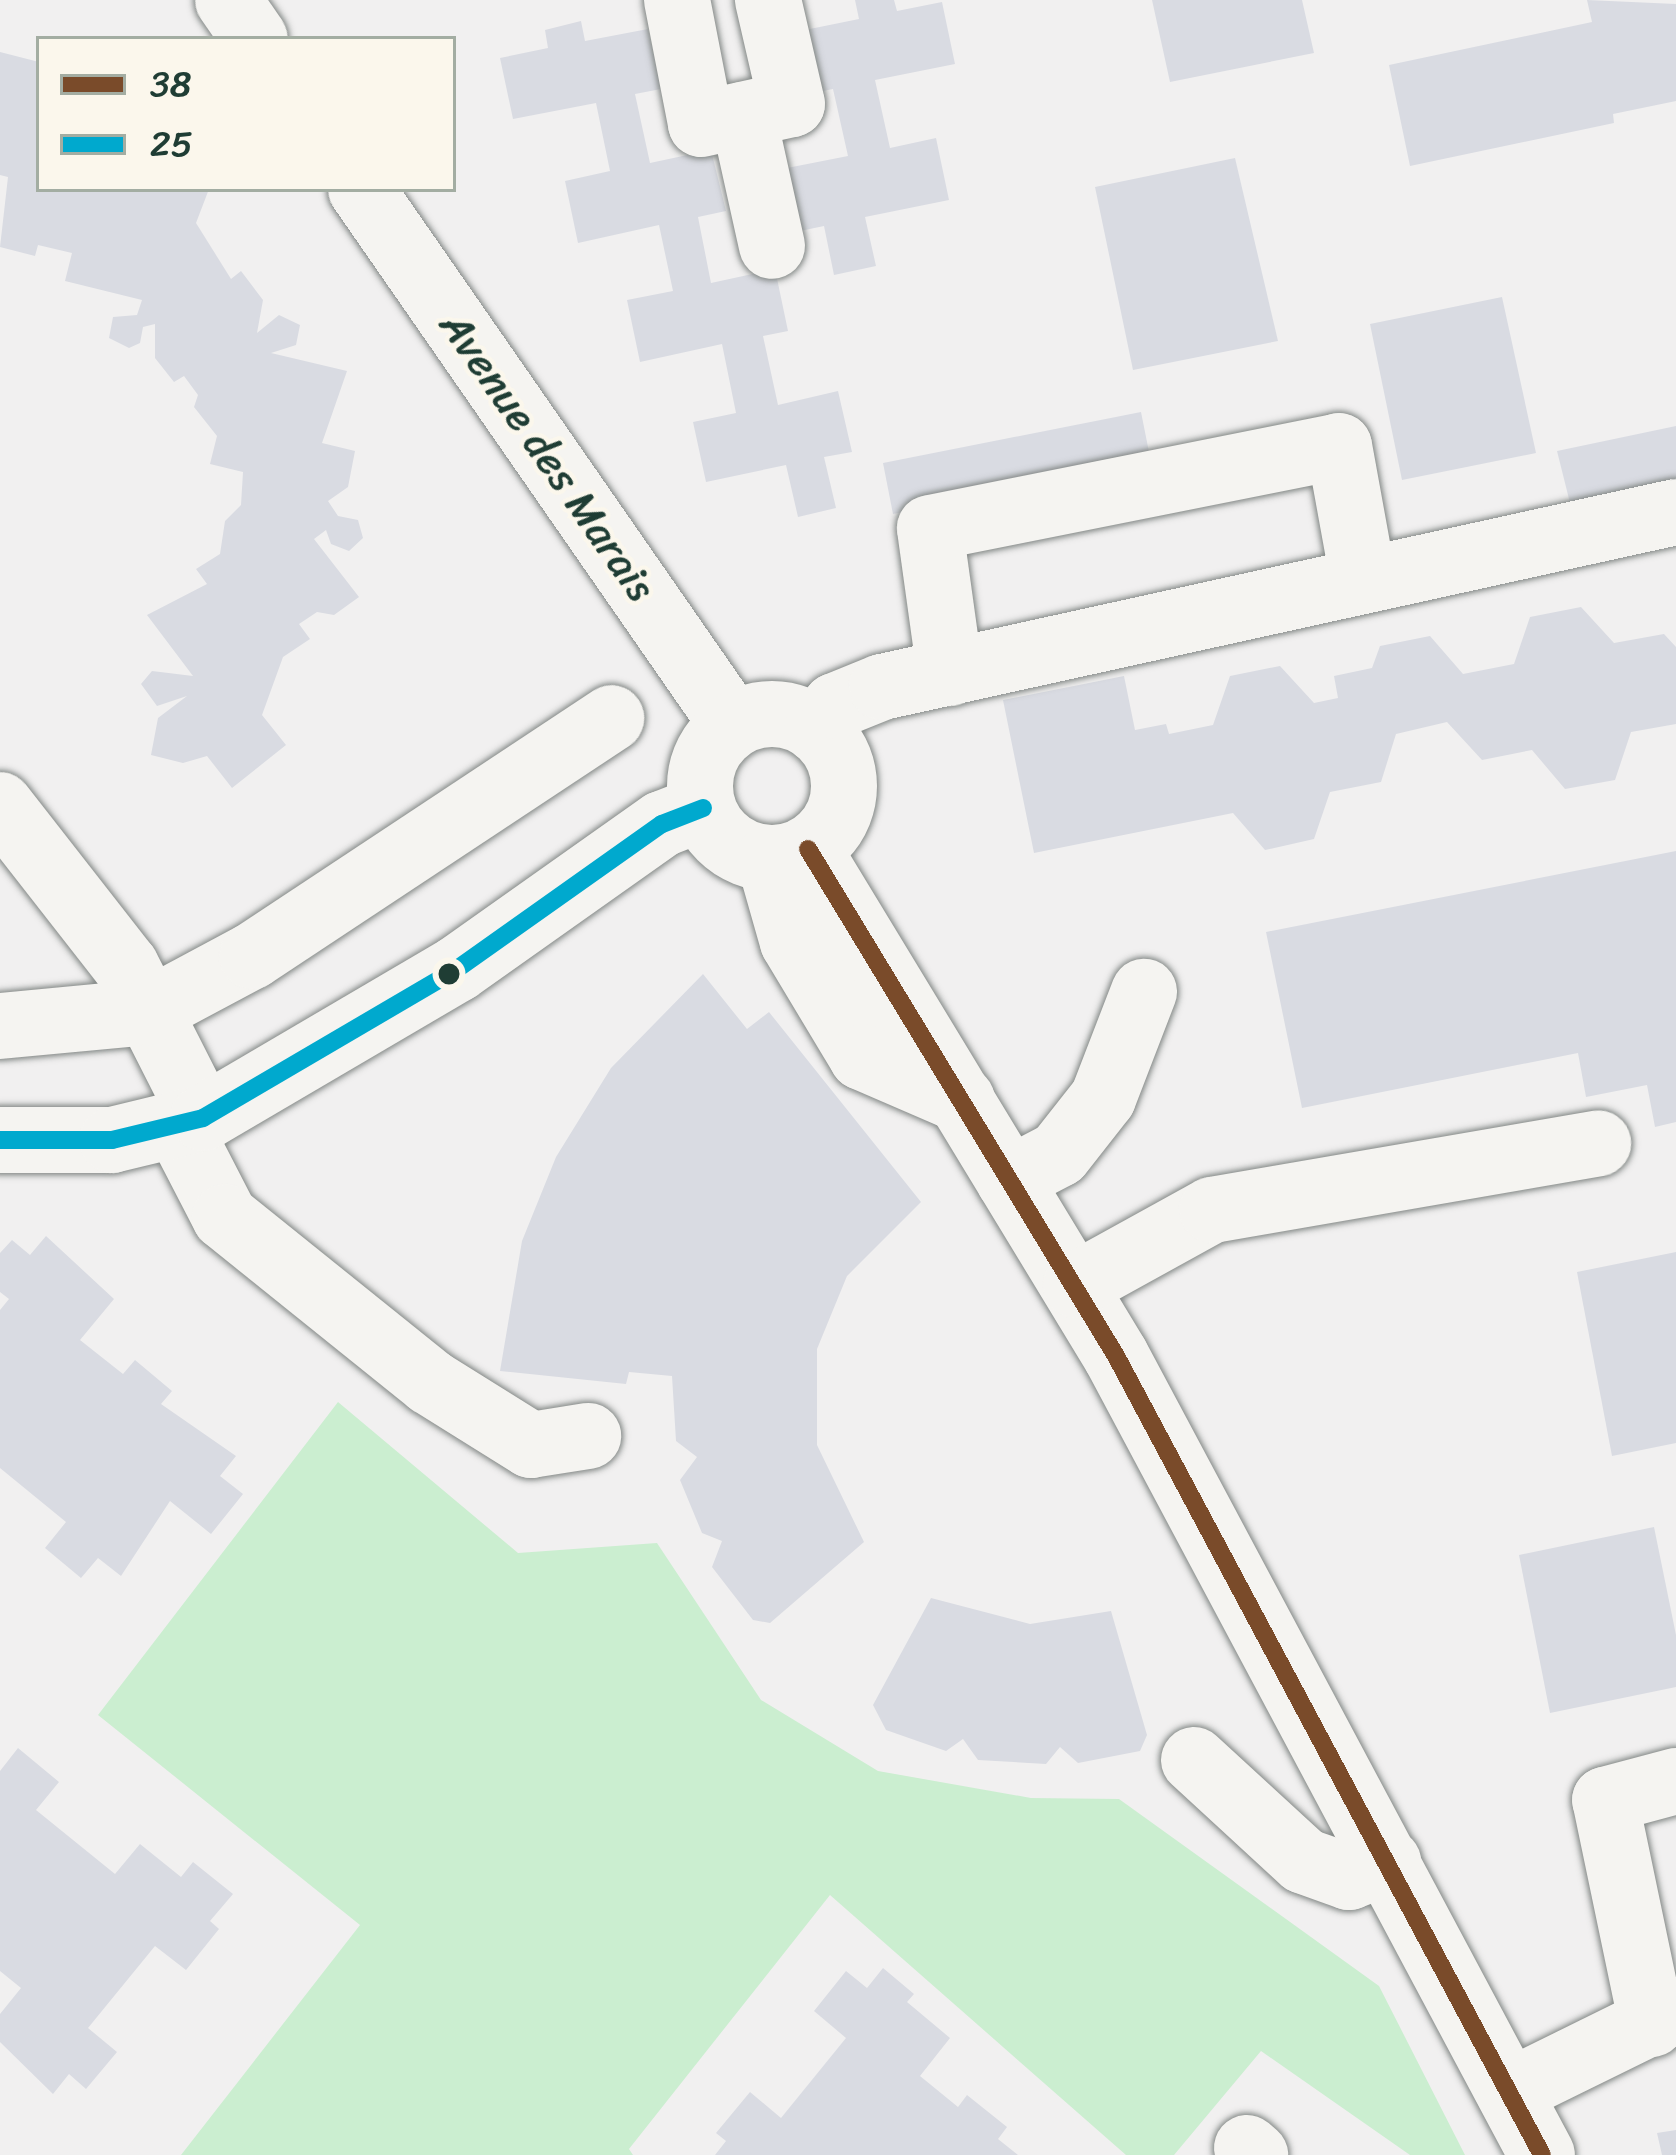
<!DOCTYPE html>
<html>
<head>
<meta charset="utf-8">
<style>
  body { margin:0 }
  #map { position:relative; width:1676px; height:2155px; overflow:hidden; background:#f1f0f0; font-family:Sriracha,sans-serif }
  div>[style] { position:absolute }
  .green>* { inset:0; background:#cbeed0 }
  .building>* { inset:0; background:#d9dbe2 }
  .roads { filter:drop-shadow(0 0 3px #838886) drop-shadow(0 0 3px #838886) }
  .minor>* { height:66px; margin:-33px; padding:0 33px; transform-origin:33px; border-radius:33px; background:#f5f4f1 }
  .minor>.ring { margin:-33px; padding:0; box-sizing:content-box; background:none; border:66px solid #f5f4f1; border-radius:50% }
  .bus-1>* { height:18px; margin:-9px; padding:0 9px; transform-origin:9px; border-radius:9px; background:#7a4b2a }
  .bus-2>* { height:18px; margin:-9px; padding:0 9px; transform-origin:9px; border-radius:9px; background:#00a9ce }
  .dots>* { width:33px; height:33px; translate:-50% -50%; box-sizing:border-box; border:6px solid #fbf7ec; border-radius:50% }
  span { translate:-50% -50%; white-space:nowrap; text-align:center; line-height:1.15; -webkit-text-stroke:9px #fbf7ec; paint-order:stroke }
  .street-label { font-size:42px; color:#1f3d34 }
  .legend { position:absolute; left:36px; top:36px; width:420px; height:156px; box-sizing:border-box; background:#fbf7ec; border:3px solid #a3ada2; margin:0; padding:15px 21px; list-style:none; font-size:36px; color:#1f3d34 }
  .legend li { display:flex; align-items:center; gap:24px; height:60px }
  .legend b { width:60px; border:3px solid #a3ada2 }
</style>
</head>
<body>
<div id="map">
  <div class="green">
    <div style="clip-path:polygon(338px 1402px,518px 1553px,657px 1543px,761px 1700px,878px 1771px,1031px 1798px,1119px 1799px,1379px 1986px,1465px 2155px,1410px 2155px,1261px 2051px,1174px 2155px,1126px 2155px,830px 1895px,629px 2149px,633px 2155px,181px 2155px,360px 1925px,98px 1715px)"></div>
  </div>
  <div class="building">
    <div style="clip-path:polygon(855px 0,894px 0,897px 11px,942px 2px,955px 64px,875px 80px,890px 148px,936px 138px,949px 200px,865px 217px,876px 266px,834px 275px,824px 226px,800px 231px,787px 168px,848px 156px,833px 89px,808px 94px,795px 32px,859px 19px)"></div>
    <div style="clip-path:polygon(1152px 0,1302px 0,1314px 53px,1170px 82px)"></div>
    <div style="clip-path:polygon(1587px 0,1676px 4px,1676px 101px,1613px 114px,1614px 123px,1410px 166px,1389px 65px,1592px 22px)"></div>
    <div style="clip-path:polygon(581px 21px,585px 41px,648px 29px,661px 89px,635px 94px,650px 163px,711px 150px,726px 211px,698px 217px,711px 283px,775px 269px,788px 331px,763px 336px,778px 405px,838px 391px,852px 452px,824px 457px,836px 508px,798px 517px,786px 465px,706px 482px,693px 422px,736px 413px,722px 344px,640px 362px,627px 300px,673px 291px,659px 225px,578px 243px,565px 181px,610px 171px,596px 103px,513px 119px,500px 58px,548px 48px,545px 30px)"></div>
    <div style="clip-path:polygon(0 52px,39px 62px,39px 189px,209px 189px,196px 223px,231px 279px,241px 271px,263px 300px,257px 333px,279px 315px,300px 325px,296px 345px,271px 353px,347px 371px,322px 443px,355px 451px,348px 487px,328px 501px,338px 516px,358px 520px,363px 538px,349px 551px,331px 544px,326px 530px,314px 539px,359px 597px,334px 615px,317px 612px,299px 624px,310px 639px,283px 657px,262px 715px,286px 745px,232px 788px,207px 756px,183px 763px,151px 755px,158px 718px,187px 696px,157px 706px,141px 684px,152px 671px,193px 676px,147px 615px,207px 584px,196px 569px,220px 554px,225px 521px,241px 505px,243px 472px,210px 464px,217px 436px,194px 407px,198px 395px,184px 376px,174px 382px,155px 358px,155px 324px,143px 327px,140px 343px,129px 348px,109px 338px,113px 317px,137px 315px,142px 300px,65px 281px,72px 253px,38px 245px,35px 256px,0 247px,8px 177px,0 175px)"></div>
    <div style="clip-path:polygon(1235px 158px,1278px 341px,1133px 370px,1095px 187px)"></div>
    <div style="clip-path:polygon(1502px 297px,1536px 453px,1402px 480px,1370px 324px)"></div>
    <div style="clip-path:polygon(1141px 412px,1151px 462px,893px 514px,883px 463px)"></div>
    <div style="clip-path:polygon(1676px 426px,1676px 481px,1570px 503px,1557px 451px)"></div>
    <div style="clip-path:polygon(1581px 607px,1614px 643px,1664px 634px,1676px 647px,1676px 724px,1631px 732px,1615px 780px,1565px 789px,1532px 750px,1482px 760px,1447px 722px,1396px 734px,1381px 782px,1330px 792px,1314px 839px,1265px 850px,1233px 813px,1034px 853px,1003px 700px,1124px 676px,1135px 730px,1166px 724px,1169px 734px,1213px 725px,1230px 676px,1280px 666px,1314px 703px,1338px 698px,1334px 676px,1372px 668px,1380px 646px,1430px 636px,1463px 674px,1514px 664px,1530px 617px)"></div>
    <div style="clip-path:polygon(1676px 851px,1676px 1122px,1655px 1127px,1647px 1085px,1586px 1097px,1578px 1053px,1302px 1108px,1266px 932px)"></div>
    <div style="clip-path:polygon(703px 974px,747px 1029px,769px 1012px,921px 1202px,847px 1276px,817px 1349px,817px 1445px,864px 1542px,770px 1623px,753px 1620px,712px 1567px,722px 1541px,702px 1533px,680px 1480px,697px 1457px,676px 1441px,672px 1376px,629px 1372px,626px 1384px,500px 1371px,522px 1241px,556px 1157px,611px 1068px)"></div>
    <div style="clip-path:polygon(46px 1236px,114px 1299px,80px 1340px,123px 1374px,135px 1360px,172px 1391px,161px 1404px,236px 1456px,220px 1476px,243px 1494px,211px 1534px,170px 1501px,121px 1576px,98px 1558px,81px 1578px,45px 1548px,66px 1522px,0 1468px,0 1310px,9px 1299px,0 1292px,0 1253px,12px 1240px,30px 1255px)"></div>
    <div style="clip-path:polygon(1676px 1252px,1676px 1443px,1612px 1456px,1577px 1272px)"></div>
    <div style="clip-path:polygon(1654px 1527px,1676px 1635px,1676px 1687px,1550px 1713px,1519px 1555px)"></div>
    <div style="clip-path:polygon(931px 1598px,1030px 1624px,1111px 1611px,1147px 1735px,1140px 1751px,1078px 1763px,1060px 1747px,1046px 1764px,978px 1760px,963px 1739px,946px 1751px,886px 1730px,873px 1705px)"></div>
    <div style="clip-path:polygon(18px 1748px,59px 1782px,36px 1810px,115px 1874px,140px 1844px,181px 1877px,193px 1862px,233px 1894px,210px 1921px,219px 1929px,186px 1970px,155px 1946px,88px 2028px,117px 2052px,86px 2089px,69px 2074px,53px 2094px,0 2042px,0 2014px,21px 1988px,0 1971px,0 1771px)"></div>
    <div style="clip-path:polygon(883px 1968px,914px 1994px,907px 2002px,950px 2038px,920px 2076px,958px 2107px,967px 2095px,1007px 2127px,998px 2139px,1018px 2155px,715px 2155px,726px 2141px,716px 2133px,750px 2092px,781px 2118px,846px 2038px,814px 2011px,846px 1971px,867px 1988px)"></div>
    <div style="clip-path:polygon(1676px 2130px,1676px 2155px,1662px 2155px,1657px 2133px)"></div>
  </div>
  <div class="roads">
    <div class="minor">
      <div style="left:228px;top:0;width:47px;rotate:55.3deg"></div>
      <div style="left:677px;top:0;width:126px;rotate:79deg"></div>
      <div style="left:701px;top:124px;width:93px;rotate:-12.4deg"></div>
      <div style="left:792px;top:104px;width:107px;rotate:-103deg"></div>
      <div style="left:743px;top:115px;width:134px;rotate:77.5deg"></div>
      <div style="left:361px;top:189px;width:652px;rotate:55.24deg"></div>
      <div style="left:950px;top:673px;width:146px;rotate:-97.9deg"></div>
      <div style="left:930px;top:528px;width:417px;rotate:-11.3deg"></div>
      <div style="left:1339px;top:446px;width:134px;rotate:79.7deg"></div>
      <div class="ring" style="left:700px;top:714px;width:78px;height:78px"></div>
      <div style="left:817px;top:730px;width:30px;rotate:-53deg"></div>
      <div style="left:835px;top:706px;width:51px;rotate:-22deg"></div>
      <div style="left:882px;top:687px;width:813px;rotate:-12.43deg"></div>
      <div style="left:0;top:805px;width:204px;rotate:52deg"></div>
      <div style="left:126px;top:966px;width:170px;rotate:63.1deg"></div>
      <div style="left:808px;top:849px;width:593px;rotate:58.72deg"></div>
      <div style="left:1116px;top:1356px;width:905px;rotate:61.93deg"></div>
      <div style="left:769px;top:858px;width:87px;rotate:74.1deg"></div>
      <div style="left:793px;top:942px;width:134px;rotate:59deg"></div>
      <div style="left:862px;top:1057px;width:109px;rotate:23.3deg"></div>
      <div style="left:0;top:1026px;width:148px;rotate:-5.4deg"></div>
      <div style="left:147px;top:1012px;width:119px;rotate:-28.1deg"></div>
      <div style="left:252px;top:956px;width:431px;rotate:-33.5deg"></div>
      <div style="left:179px;top:1128px;width:100px;rotate:62.7deg"></div>
      <div style="left:225px;top:1217px;width:263px;rotate:38.8deg"></div>
      <div style="left:430px;top:1382px;width:119px;rotate:32deg"></div>
      <div style="left:531px;top:1445px;width:58px;rotate:-9deg"></div>
      <div style="left:0;top:1140px;width:112px"></div>
      <div style="left:112px;top:1140px;width:94px;rotate:-13.6deg"></div>
      <div style="left:203px;top:1118px;width:294px;rotate:-30.4deg"></div>
      <div style="left:457px;top:969px;width:251px;rotate:-35.3deg"></div>
      <div style="left:662px;top:824px;width:44px;rotate:-21.3deg"></div>
      <div style="left:1009px;top:1180px;width:56px;rotate:-27.5deg"></div>
      <div style="left:1059px;top:1154px;width:71px;rotate:-51.8deg"></div>
      <div style="left:1103px;top:1098px;width:114px;rotate:-68.9deg"></div>
      <div style="left:1076px;top:1285px;width:155px;rotate:-28.9deg"></div>
      <div style="left:1212px;top:1210px;width:392px;rotate:-9.8deg"></div>
      <div style="left:1194px;top:1760px;width:149px;rotate:42.6deg"></div>
      <div style="left:1304px;top:1861px;width:48px;rotate:19.6deg"></div>
      <div style="left:1349px;top:1877px;width:42px;rotate:-21deg"></div>
      <div style="left:1652px;top:2024px;width:229px;rotate:-101.8deg"></div>
      <div style="left:1605px;top:1800px;width:73px;rotate:-15deg"></div>
      <div style="left:1509px;top:2092px;width:186px;rotate:-26.2deg"></div>
      <div style="left:1247px;top:2148px;width:11px;rotate:41deg"></div>
    </div>
  </div>
  <div class="bus-1">
    <div style="left:808px;top:849px;width:593px;rotate:58.72deg"></div>
    <div style="left:1116px;top:1356px;width:905px;rotate:61.93deg"></div>
  </div>
  <div class="bus-2">
    <div style="left:0;top:1140px;width:112px"></div>
    <div style="left:112px;top:1140px;width:94px;rotate:-13.6deg"></div>
    <div style="left:203px;top:1118px;width:294px;rotate:-30.4deg"></div>
    <div style="left:457px;top:969px;width:251px;rotate:-35.3deg"></div>
    <div style="left:662px;top:824px;width:44px;rotate:-21.3deg"></div>
  </div>
  <div class="dots">
    <div style="left:449px;top:974px;background:#1f3d34"></div>
  </div>
  <div class="street-label">
    <span style="left:548px;top:456px;rotate:55deg">Avenue des Marais</span>
  </div>
  <ul class="legend">
  <li><b style="height:15px;background:#7a4b2a"></b>38</li>
  <li><b style="height:15px;background:#00a9ce"></b>25</li>
  </ul>
</div>
</body>
</html>
